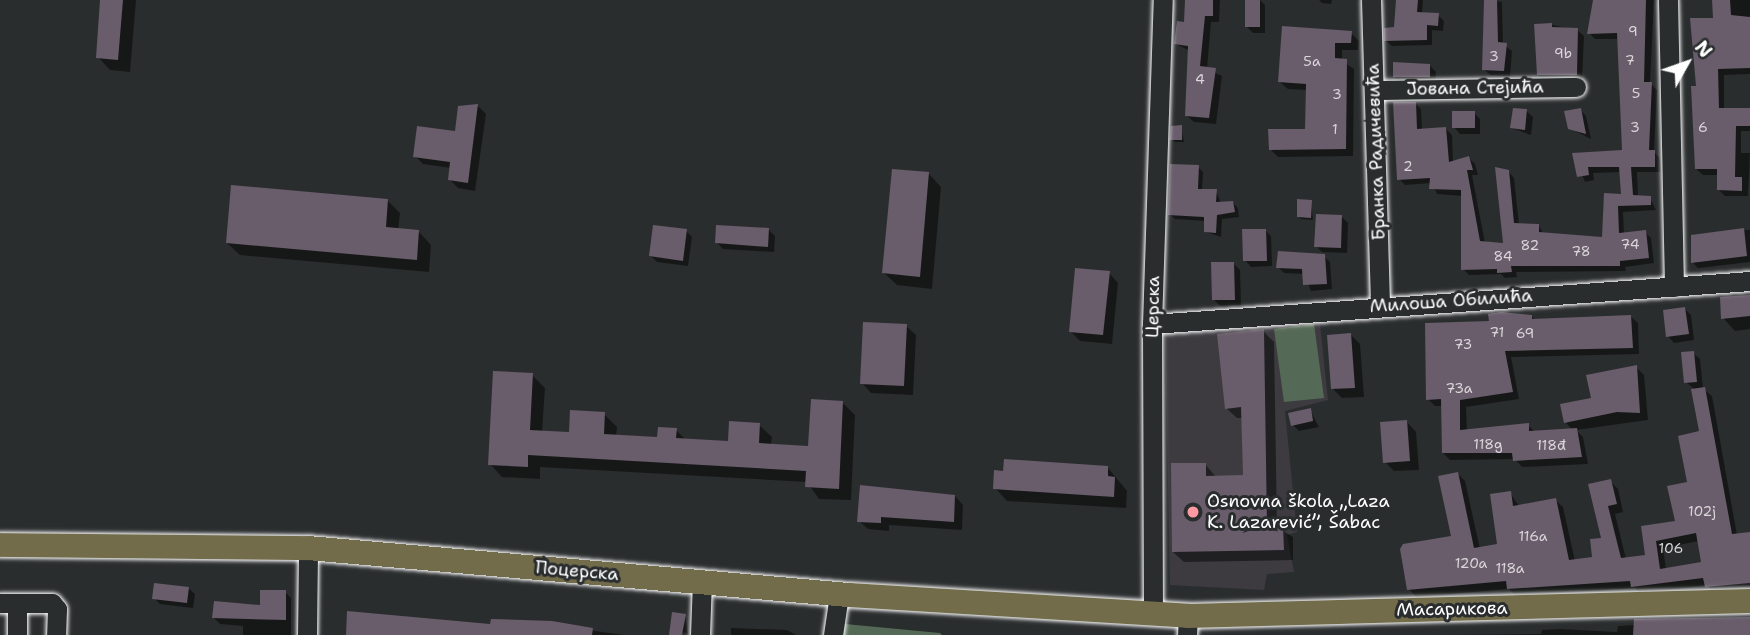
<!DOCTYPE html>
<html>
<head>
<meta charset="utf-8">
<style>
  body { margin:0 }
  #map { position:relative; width:1750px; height:635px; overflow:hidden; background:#2a2d2e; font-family:"Shantell Sans",sans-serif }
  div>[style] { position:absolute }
  .built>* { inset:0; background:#3d3b40 }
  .green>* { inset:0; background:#556a56 }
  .shadow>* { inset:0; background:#0007 }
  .building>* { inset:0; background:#695c6b }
  .roads { filter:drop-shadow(0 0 2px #fff) drop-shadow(0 0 2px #fff) }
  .minor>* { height:19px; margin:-9.5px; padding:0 9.5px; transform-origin:9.5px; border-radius:9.5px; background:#2a2d2e }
  .major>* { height:24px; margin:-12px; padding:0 12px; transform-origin:12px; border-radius:12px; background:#736c4b }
  .dots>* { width:19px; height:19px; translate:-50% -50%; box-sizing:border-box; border:4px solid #2a2d2e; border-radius:50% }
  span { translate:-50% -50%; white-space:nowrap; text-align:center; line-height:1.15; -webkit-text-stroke:6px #2a2d2e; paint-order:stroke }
  .number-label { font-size:14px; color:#dad6da }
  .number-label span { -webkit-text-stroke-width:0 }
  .street-label { font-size:18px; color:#fff }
  .poi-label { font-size:18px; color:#fff }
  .left { translate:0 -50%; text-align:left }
  .north { position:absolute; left:1652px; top:28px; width:70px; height:70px; -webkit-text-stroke:5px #2a2d2e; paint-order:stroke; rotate:50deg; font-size:19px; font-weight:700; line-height:28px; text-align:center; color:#fff }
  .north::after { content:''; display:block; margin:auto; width:24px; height:32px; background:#fff; clip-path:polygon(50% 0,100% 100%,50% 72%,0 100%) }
</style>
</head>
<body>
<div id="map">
  <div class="built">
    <div style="clip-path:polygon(1319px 314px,1328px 400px,1285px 411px,1297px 532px,1287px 535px,1294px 572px,1267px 574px,1264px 590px,1170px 585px,1165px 329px)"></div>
  </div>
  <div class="green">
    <div style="clip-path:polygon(1314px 324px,1324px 398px,1284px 402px,1274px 329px)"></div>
    <div style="clip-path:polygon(845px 624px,940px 633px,942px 635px,843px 635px)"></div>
  </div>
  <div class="shadow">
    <div style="clip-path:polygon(102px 0,136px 0,130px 72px,110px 70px,98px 57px)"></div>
    <div style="clip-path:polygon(1187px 0,1220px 0,1219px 22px,1211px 22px,1207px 69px,1222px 76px,1216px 124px,1194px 122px,1187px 116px,1190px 51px,1176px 44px,1186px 24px)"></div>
    <div style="clip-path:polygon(1247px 0,1260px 0,1265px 5px,1265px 33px,1253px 33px,1247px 27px)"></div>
    <div style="clip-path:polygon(1319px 0,1332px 0,1331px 4px,1322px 3px)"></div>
    <div style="clip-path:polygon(1398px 0,1423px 0,1422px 14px,1438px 15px,1444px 21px,1443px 31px,1432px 30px,1432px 45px,1392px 46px,1386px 41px,1396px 29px)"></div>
    <div style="clip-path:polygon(1486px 0,1502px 2px,1503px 44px,1512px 51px,1510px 77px,1490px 75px,1484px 69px)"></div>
    <div style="clip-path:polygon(1595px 0,1654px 0,1650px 83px,1657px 90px,1654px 152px,1660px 158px,1661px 172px,1637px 172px,1638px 197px,1650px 198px,1656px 210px,1623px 212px,1624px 235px,1645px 232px,1651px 238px,1654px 263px,1625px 267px,1626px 271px,1516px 272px,1517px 277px,1505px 278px,1501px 274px,1469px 275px,1463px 269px,1463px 196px,1437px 194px,1432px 183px,1405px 185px,1399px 179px,1415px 103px,1421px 109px,1422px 130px,1446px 129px,1452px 135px,1453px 162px,1469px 158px,1475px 164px,1478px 175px,1472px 175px,1485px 243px,1505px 245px,1508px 171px,1514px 178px,1519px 225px,1539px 226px,1544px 235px,1604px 239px,1606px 195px,1622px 196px,1621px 172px,1593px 173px,1594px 180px,1585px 182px,1574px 155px,1623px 152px,1619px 39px,1595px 39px,1589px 33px)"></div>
    <div style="clip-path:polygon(1714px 0,1750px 0,1750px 74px,1724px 75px,1724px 110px,1750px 110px,1750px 131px,1741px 131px,1741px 153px,1750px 153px,1748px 196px,1725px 196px,1719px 190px,1719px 175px,1703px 175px,1696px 169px,1698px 88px,1715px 20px)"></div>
    <div style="clip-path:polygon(1552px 25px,1577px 30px,1584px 36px,1582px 80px,1545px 81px,1538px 75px)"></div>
    <div style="clip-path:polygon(1284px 28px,1351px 33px,1359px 41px,1358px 50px,1342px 50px,1342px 61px,1354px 69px,1353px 156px,1278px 157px,1270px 149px,1307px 131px,1307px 90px,1288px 89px,1280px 82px)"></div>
    <div style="clip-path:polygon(1430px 66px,1436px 72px,1435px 82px,1401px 83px,1394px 77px)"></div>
    <div style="clip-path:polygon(478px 106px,486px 114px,475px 191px,458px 188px,450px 180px,451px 168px,423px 164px,415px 156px,456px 133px)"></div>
    <div style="clip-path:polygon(1580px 110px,1586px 116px,1591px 139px,1569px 128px)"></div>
    <div style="clip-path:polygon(1526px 111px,1533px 117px,1531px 135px,1512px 128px)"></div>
    <div style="clip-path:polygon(1474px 113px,1480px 119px,1480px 134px,1460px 134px,1454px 127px)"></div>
    <div style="clip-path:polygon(1181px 127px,1184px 142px,1175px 142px,1172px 140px)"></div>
    <div style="clip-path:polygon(1198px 167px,1203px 172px,1202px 191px,1216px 190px,1221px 204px,1233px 203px,1238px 208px,1239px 217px,1222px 219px,1221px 237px,1206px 232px,1206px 221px,1175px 219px,1170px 214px)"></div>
    <div style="clip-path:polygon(929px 174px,941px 187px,932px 289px,897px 285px,884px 273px)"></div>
    <div style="clip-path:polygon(387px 200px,400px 213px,398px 230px,419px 232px,431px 245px,429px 272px,240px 255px,227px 243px)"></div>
    <div style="clip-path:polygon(1311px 202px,1313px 220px,1301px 219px,1298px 217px)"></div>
    <div style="clip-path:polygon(1342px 217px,1348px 223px,1347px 253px,1322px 252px,1316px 246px)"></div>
    <div style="clip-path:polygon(769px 230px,775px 236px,774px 252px,723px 249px,717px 243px)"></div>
    <div style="clip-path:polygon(1265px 230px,1271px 236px,1272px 266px,1251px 267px,1245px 260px)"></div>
    <div style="clip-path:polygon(1744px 230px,1750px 230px,1750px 262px,1698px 268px,1692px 262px,1693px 237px)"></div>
    <div style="clip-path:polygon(686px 231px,692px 237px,688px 266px,657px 262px,651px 256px)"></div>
    <div style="clip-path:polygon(1324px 256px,1330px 262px,1332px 289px,1311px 291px,1304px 274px,1284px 273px,1278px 267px)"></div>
    <div style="clip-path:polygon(1234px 264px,1240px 270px,1241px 305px,1220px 306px,1214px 300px)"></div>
    <div style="clip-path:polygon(1109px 273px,1118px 283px,1112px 344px,1080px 341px,1070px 331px)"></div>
    <div style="clip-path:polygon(1750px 297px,1750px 329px,1735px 331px,1723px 318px)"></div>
    <div style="clip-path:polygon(1685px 309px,1691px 315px,1694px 340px,1674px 343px,1668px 336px)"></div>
    <div style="clip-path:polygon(1531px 316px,1535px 320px,1630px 316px,1638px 323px,1639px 354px,1511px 357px,1519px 399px,1466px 407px,1467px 431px,1528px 425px,1536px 433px,1573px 430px,1566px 423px,1636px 367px,1644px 375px,1648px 420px,1576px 430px,1583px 437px,1588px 464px,1522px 467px,1515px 459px,1450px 460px,1443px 453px,1443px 406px,1435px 406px,1428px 399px,1491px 323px)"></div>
    <div style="clip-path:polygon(906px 326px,916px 335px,913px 395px,871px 393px,862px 383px)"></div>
    <div style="clip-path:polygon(1263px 331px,1274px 342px,1277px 527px,1293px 537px,1293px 560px,1184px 562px,1173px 552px,1205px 464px,1216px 477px,1245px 477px,1243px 418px,1237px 418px,1226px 408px)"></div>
    <div style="clip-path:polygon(1351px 335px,1360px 344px,1364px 397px,1342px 398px,1333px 389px)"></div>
    <div style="clip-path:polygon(evenodd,1693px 353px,1700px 359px,1703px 389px,1712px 396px,1737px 535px,1750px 534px,1750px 592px,1714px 594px,1707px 585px,1640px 594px,1635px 588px,1516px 596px,1509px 589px,1416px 597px,1409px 589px,1453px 537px,1457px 473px,1465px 481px,1480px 549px,1499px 545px,1510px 493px,1519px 506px,1555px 500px,1563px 507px,1575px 561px,1594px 559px,1603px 539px,1610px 481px,1618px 489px,1623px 512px,1615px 514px,1626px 559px,1647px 557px,1643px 528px,1677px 523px,1701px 433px,1693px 388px,1686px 382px,1693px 353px,1699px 541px,1703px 564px,1666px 569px,1663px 548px,1699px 541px)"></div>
    <div style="clip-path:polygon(532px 375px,545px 388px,542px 432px,571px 434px,604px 414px,617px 427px,616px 437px,659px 439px,676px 430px,687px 441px,730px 443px,759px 425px,772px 437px,771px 445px,810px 447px,843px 403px,855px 415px,851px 500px,819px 499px,807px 482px,540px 467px,540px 479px,502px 477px,490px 464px)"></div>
    <div style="clip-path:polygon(1310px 410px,1319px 427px,1299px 431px,1293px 425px)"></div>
    <div style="clip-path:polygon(1407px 422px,1416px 432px,1419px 470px,1394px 471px,1385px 462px)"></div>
    <div style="clip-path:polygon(1108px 468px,1127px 491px,1126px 508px,1007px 501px,995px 488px)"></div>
    <div style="clip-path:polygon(955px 496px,963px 505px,962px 530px,889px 525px,889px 531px,868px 529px,859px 521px)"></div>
    <div style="clip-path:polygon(188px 588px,195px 594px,193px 608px,160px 604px,154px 598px)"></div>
    <div style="clip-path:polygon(285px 592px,291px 598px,291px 635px,243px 635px,243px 626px,220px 624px,214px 618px,262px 607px)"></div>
    <div style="clip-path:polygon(685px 615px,688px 633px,674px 632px)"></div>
    <div style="clip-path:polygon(1750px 618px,1750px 635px,1445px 635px,1541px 634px,1542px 630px,1560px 629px,1617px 632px,1618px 626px)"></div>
    <div style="clip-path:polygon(524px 621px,624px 635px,348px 635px,492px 626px)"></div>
    <div style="clip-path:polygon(731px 628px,787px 630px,796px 635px,731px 635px)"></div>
  </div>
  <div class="building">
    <div style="clip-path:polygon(100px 0,123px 0,118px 60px,96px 58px)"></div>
    <div style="clip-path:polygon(1185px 0,1213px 0,1213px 16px,1205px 16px,1200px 66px,1216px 68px,1209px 118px,1185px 116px,1188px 46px,1174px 44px,1177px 21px,1184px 22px)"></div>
    <div style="clip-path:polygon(1245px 0,1260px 0,1260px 27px,1245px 27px)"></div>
    <div style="clip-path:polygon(1396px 0,1418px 0,1417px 12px,1439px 13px,1438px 26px,1427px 25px,1427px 40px,1384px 41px,1384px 28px,1394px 27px)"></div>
    <div style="clip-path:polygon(1484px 0,1497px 0,1498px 42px,1507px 43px,1504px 71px,1482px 70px)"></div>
    <div style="clip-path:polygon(1593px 0,1646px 0,1644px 82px,1652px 82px,1649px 150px,1655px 150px,1655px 167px,1631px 167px,1633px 195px,1651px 196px,1651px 205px,1618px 206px,1619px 233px,1646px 230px,1649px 258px,1620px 261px,1620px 266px,1511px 266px,1512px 272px,1497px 273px,1497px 269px,1461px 270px,1461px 190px,1429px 189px,1430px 178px,1397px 180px,1393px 102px,1416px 102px,1417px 129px,1446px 127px,1449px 162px,1469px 156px,1473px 170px,1467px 170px,1480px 241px,1503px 243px,1495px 167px,1509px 170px,1514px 223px,1539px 224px,1539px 232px,1602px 237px,1604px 193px,1621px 194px,1619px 167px,1588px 167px,1589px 175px,1577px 177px,1572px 153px,1622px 150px,1617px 33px,1587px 34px)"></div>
    <div style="clip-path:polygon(1712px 0,1730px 0,1731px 15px,1750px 17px,1750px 68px,1718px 69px,1719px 108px,1750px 108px,1750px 126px,1736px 126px,1735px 177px,1742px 177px,1742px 191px,1717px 190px,1717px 169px,1695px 169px,1691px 86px,1696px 86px,1690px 18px,1713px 18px)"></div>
    <div style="clip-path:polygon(1552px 23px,1552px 27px,1578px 28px,1577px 75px,1537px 75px,1534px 24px)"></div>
    <div style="clip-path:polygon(1282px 26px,1352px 31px,1351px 43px,1335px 43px,1335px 58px,1347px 59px,1346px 149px,1269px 150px,1268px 129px,1305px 129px,1306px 84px,1278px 82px)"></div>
    <div style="clip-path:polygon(1393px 62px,1430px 64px,1430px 77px,1393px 77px)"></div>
    <div style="clip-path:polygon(478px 104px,468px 183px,448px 180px,450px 162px,413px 157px,417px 126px,455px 131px,458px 106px)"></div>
    <div style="clip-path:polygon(1513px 108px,1527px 109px,1525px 130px,1510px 128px)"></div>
    <div style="clip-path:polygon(1581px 108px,1586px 134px,1568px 129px,1564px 111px)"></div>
    <div style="clip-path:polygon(1452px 111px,1475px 111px,1475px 128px,1452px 128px)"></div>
    <div style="clip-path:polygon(1182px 125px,1182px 140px,1170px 140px,1171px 126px)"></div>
    <div style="clip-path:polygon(1170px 164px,1199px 165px,1198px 189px,1217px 189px,1216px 202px,1233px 201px,1235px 212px,1217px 215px,1216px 233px,1204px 232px,1204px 217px,1168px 215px)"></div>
    <div style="clip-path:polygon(892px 169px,929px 172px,920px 277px,882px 273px)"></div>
    <div style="clip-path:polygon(231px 185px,388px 199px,386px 227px,419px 230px,417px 260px,226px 243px)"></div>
    <div style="clip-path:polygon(1297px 199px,1312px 200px,1311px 218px,1297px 217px)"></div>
    <div style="clip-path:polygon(1316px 214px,1342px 215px,1341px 248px,1314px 247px)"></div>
    <div style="clip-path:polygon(653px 225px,687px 229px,683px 261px,649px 256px)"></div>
    <div style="clip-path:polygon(716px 225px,769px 228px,768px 247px,715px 243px)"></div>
    <div style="clip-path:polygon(1744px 228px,1747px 256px,1691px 263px,1691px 235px)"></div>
    <div style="clip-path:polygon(1242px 229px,1266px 229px,1267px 261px,1243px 261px)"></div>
    <div style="clip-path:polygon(1278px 251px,1325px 254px,1327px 284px,1303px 285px,1302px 269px,1276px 268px)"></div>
    <div style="clip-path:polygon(1211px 262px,1234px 262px,1235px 300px,1212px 300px)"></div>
    <div style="clip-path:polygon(1075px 268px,1110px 271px,1103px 335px,1069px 332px)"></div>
    <div style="clip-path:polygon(1750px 295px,1750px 316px,1721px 319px,1720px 297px)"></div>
    <div style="clip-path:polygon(1685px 307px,1689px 334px,1666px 337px,1663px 310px)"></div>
    <div style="clip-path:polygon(1501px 312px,1532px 315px,1532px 319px,1631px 315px,1633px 348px,1505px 351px,1513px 392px,1460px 400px,1460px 430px,1529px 423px,1529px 431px,1577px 428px,1582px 457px,1513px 461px,1512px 453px,1442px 453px,1441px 399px,1426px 400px,1425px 323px,1489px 321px,1488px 314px)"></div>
    <div style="clip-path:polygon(863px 322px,907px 324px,904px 386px,860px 384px)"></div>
    <div style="clip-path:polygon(1264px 329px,1267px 525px,1283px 525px,1284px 550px,1172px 552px,1171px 463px,1206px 463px,1206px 476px,1243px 475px,1241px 407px,1225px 409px,1217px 334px)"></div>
    <div style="clip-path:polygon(1351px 333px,1355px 388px,1331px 389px,1327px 335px)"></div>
    <div style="clip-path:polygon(1694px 351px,1697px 382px,1684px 383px,1681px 352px)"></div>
    <div style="clip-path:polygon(1637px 365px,1640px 413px,1617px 412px,1564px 423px,1560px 404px,1591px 398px,1586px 375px)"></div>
    <div style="clip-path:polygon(493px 371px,533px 373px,530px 430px,569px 432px,570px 410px,605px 412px,604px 434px,657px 437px,658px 427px,677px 428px,676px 438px,728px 441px,729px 421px,760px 423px,759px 443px,808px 446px,811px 399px,843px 401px,839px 489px,805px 487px,806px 471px,528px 455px,528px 467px,488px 465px)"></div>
    <div style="clip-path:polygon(evenodd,1705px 387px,1732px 534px,1750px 532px,1750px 583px,1705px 587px,1703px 578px,1631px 587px,1630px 581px,1507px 589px,1506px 581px,1407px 590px,1400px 549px,1403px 544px,1451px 536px,1438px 476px,1458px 472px,1474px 548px,1497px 544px,1490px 494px,1511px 491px,1513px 506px,1556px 498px,1569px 560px,1592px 557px,1590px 539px,1601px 538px,1588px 484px,1611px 479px,1617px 504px,1608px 506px,1621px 558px,1645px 555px,1641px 526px,1675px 521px,1667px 486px,1687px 482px,1678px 436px,1699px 431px,1691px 389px,1705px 387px,1696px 533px,1701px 562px,1660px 569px,1656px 541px,1696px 533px)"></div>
    <div style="clip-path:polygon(1311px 408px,1313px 421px,1291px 426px,1288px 413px)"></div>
    <div style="clip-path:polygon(1407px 420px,1410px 461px,1383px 463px,1380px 422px)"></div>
    <div style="clip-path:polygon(1004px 459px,1108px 466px,1108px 476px,1115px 477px,1114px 497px,993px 489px,994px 470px,1003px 471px)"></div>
    <div style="clip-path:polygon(860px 485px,955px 495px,954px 522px,881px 517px,881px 523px,857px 522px)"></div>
    <div style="clip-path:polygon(154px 583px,189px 587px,187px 603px,152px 599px)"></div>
    <div style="clip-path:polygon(260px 590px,286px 590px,286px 620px,212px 618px,214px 601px,260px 605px)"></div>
    <div style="clip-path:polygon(347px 611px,490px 624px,491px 619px,552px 621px,593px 628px,592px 635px,346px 635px)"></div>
    <div style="clip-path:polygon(672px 612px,686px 614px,682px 635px,669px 635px)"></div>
    <div style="clip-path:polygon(1750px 617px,1750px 635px,1633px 635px,1634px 619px)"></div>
  </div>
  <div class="roads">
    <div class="minor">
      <div style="left:1371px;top:0;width:305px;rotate:88.3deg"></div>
      <div style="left:1668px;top:0;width:287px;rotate:88.8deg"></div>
      <div style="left:1374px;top:90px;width:202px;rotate:-0.9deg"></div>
      <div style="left:1152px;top:324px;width:600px;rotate:-4.11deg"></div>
      <div style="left:0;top:603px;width:52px"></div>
      <div style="left:52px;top:603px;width:8px;rotate:50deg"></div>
      <div style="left:57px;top:609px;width:26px;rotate:92deg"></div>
      <div style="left:1153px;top:615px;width:291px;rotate:-90.2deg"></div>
      <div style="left:1152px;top:324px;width:324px;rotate:-88.1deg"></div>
      <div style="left:17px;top:635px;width:32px;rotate:-90deg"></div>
      <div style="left:307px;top:635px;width:87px;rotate:-89.3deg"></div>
      <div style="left:700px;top:635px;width:54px;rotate:-87.9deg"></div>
      <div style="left:833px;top:635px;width:40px;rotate:-81.5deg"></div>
      <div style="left:1187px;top:635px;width:19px;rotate:-87deg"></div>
    </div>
    <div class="major">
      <div style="left:0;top:545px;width:308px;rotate:0.6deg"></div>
      <div style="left:308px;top:548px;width:543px;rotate:4.97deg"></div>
      <div style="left:849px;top:595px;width:340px;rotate:3.5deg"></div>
      <div style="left:1188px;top:616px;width:562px;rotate:-1.53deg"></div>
    </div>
  </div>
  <div class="dots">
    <div style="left:1193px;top:512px;background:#ff9aa2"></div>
  </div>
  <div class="number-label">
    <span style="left:1633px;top:31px">9</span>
    <span style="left:1563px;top:53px">9b</span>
    <span style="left:1494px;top:56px">3</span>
    <span style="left:1630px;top:60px">7</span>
    <span style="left:1312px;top:61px">5a</span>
    <span style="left:1200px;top:79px">4</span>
    <span style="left:1636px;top:93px">5</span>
    <span style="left:1337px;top:94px">3</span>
    <span style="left:1635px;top:127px">3</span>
    <span style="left:1703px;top:127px">6</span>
    <span style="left:1335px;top:129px">1</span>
    <span style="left:1408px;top:166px">2</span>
    <span style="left:1630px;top:244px">74</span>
    <span style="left:1530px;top:245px">82</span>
    <span style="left:1581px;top:251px">78</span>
    <span style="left:1503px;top:256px">84</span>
    <span style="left:1497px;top:332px">71</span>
    <span style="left:1525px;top:333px">69</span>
    <span style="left:1463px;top:344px">73</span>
    <span style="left:1459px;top:388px">73a</span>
    <span style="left:1488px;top:444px">118g</span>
    <span style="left:1551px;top:445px">118đ</span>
    <span style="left:1702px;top:511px">102j</span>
    <span style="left:1533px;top:536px">116a</span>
    <span style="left:1671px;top:548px">106</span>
    <span style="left:1471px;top:563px">120a</span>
    <span style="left:1510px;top:568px">118a</span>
  </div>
  <div class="street-label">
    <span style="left:1475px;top:88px;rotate:-1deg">Јована Стејића</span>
    <span style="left:1376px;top:152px;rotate:-92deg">Бранка Радичевића</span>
    <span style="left:1451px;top:301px;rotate:-4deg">Милоша Обилића</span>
    <span style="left:1153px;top:307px;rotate:-89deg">Церска</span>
    <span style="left:577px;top:571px;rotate:5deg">Поцерска</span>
    <span style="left:1452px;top:609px;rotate:-1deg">Масарикова</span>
  </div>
  <div class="poi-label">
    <span class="left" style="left:1207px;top:512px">Osnovna škola „Laza<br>K. Lazarević”, Šabac</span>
  </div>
  <div class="north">N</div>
</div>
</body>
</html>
